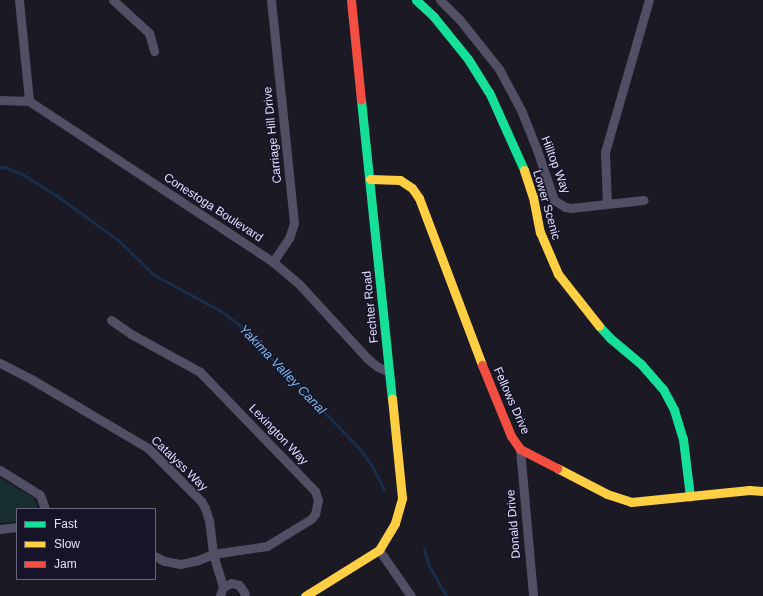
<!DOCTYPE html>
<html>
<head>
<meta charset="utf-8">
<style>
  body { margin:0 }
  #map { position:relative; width:763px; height:596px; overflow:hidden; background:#1a1924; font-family:Helvetica,sans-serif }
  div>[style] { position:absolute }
  .green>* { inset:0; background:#182f2f }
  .stream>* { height:3px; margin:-1.5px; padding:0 1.5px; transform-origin:1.5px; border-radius:1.5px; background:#182d4a }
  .street>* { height:9px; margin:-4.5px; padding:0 4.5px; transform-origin:4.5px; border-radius:4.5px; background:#504f63 }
  .fast>* { height:9px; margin:-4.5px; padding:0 4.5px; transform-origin:4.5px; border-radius:4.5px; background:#16e098 }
  .slow>* { height:9px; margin:-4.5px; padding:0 4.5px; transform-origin:4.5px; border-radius:4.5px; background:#ffcf43 }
  .jam>* { height:9px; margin:-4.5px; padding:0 4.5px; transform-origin:4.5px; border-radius:4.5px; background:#f24e42 }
  span { translate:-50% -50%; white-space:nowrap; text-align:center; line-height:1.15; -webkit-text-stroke:3px #171429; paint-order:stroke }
  .street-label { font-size:12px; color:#e2e0fb }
  .water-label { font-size:13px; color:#7abcef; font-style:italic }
  .legend { position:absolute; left:16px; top:508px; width:140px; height:72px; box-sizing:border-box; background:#171429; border:1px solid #68667d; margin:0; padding:5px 7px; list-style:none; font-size:12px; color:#e2e0fb }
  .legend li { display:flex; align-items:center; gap:8px; height:20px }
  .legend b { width:20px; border:1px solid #68667d }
</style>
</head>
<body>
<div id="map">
  <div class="green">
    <div style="clip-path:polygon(0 478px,33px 497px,38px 509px,17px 509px,17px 521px,0 523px)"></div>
  </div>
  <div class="stream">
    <div style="left:0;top:167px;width:4px"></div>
    <div style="left:4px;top:167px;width:19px;rotate:21deg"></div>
    <div style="left:22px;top:174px;width:40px;rotate:32deg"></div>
    <div style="left:56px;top:195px;width:77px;rotate:36deg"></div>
    <div style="left:118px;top:240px;width:50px;rotate:44.2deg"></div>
    <div style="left:154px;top:275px;width:74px;rotate:28.3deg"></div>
    <div style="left:219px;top:310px;width:22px;rotate:36deg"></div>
    <div style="left:237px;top:323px;width:175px;rotate:45.7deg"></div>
    <div style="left:359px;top:448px;width:22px;rotate:54deg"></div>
    <div style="left:372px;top:466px;width:27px;rotate:63deg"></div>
    <div style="left:424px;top:549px;width:18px;rotate:74deg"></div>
    <div style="left:429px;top:566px;width:34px;rotate:60deg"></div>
  </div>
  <div class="street">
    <div style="left:19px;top:0;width:101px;rotate:84.3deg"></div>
    <div style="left:113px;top:0;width:49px;rotate:42.5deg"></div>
    <div style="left:149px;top:33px;width:19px;rotate:74deg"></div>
    <div style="left:271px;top:0;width:224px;rotate:84.1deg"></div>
    <div style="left:294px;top:223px;width:16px;rotate:108deg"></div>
    <div style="left:289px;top:238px;width:29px;rotate:124deg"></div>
    <div style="left:440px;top:0;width:28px;rotate:45deg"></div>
    <div style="left:460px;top:20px;width:63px;rotate:51.5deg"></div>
    <div style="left:499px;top:69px;width:47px;rotate:61.8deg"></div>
    <div style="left:521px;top:110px;width:43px;rotate:68.2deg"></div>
    <div style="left:537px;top:150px;width:53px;rotate:71.2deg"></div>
    <div style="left:554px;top:200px;width:13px;rotate:32deg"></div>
    <div style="left:565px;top:207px;width:6px;rotate:9deg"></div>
    <div style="left:571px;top:208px;width:73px;rotate:-6.3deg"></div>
    <div style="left:0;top:100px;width:29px;rotate:2deg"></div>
    <div style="left:29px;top:101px;width:292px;rotate:33.4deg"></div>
    <div style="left:273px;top:262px;width:34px;rotate:40deg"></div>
    <div style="left:299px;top:284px;width:102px;rotate:47.4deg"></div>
    <div style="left:368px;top:359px;width:13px;rotate:39deg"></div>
    <div style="left:378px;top:367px;width:12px;rotate:24deg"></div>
    <div style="left:607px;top:204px;width:52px;rotate:-92.2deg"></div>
    <div style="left:605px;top:152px;width:158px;rotate:-73.9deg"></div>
    <div style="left:111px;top:320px;width:24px;rotate:35deg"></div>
    <div style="left:131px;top:334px;width:79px;rotate:28.8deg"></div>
    <div style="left:200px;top:372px;width:165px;rotate:46deg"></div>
    <div style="left:315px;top:491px;width:9px;rotate:72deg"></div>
    <div style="left:318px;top:500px;width:14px;rotate:102deg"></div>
    <div style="left:315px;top:514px;width:6px;rotate:129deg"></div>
    <div style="left:311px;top:519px;width:52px;rotate:148.5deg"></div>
    <div style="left:267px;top:546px;width:55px;rotate:171.6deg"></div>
    <div style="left:213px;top:554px;width:16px;rotate:158deg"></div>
    <div style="left:198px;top:560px;width:18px;rotate:167deg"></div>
    <div style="left:180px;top:564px;width:16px;rotate:-169deg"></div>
    <div style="left:164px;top:561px;width:10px;rotate:-151deg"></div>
    <div style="left:0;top:363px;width:35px;rotate:27deg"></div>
    <div style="left:31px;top:379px;width:136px;rotate:30.5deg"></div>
    <div style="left:148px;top:448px;width:75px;rotate:45deg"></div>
    <div style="left:201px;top:501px;width:8px;rotate:60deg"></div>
    <div style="left:205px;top:508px;width:13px;rotate:72deg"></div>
    <div style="left:209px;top:520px;width:34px;rotate:83deg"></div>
    <div style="left:213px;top:554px;width:34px;rotate:73deg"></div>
    <div style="left:520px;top:449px;width:148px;rotate:84.9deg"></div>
    <div style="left:0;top:470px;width:47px;rotate:32deg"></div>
    <div style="left:40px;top:495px;width:15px;rotate:70deg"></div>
    <div style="left:0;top:529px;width:17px;rotate:-7deg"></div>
    <div style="left:379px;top:550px;width:56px;rotate:55.2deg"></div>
    <div style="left:220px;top:596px;width:9px;rotate:-72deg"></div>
    <div style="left:223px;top:587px;width:9px;rotate:-27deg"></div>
    <div style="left:231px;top:583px;width:8px;rotate:14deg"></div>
    <div style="left:239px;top:585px;width:9px;rotate:54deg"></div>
    <div style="left:244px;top:592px;width:4px;rotate:76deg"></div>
  </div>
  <div class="fast">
    <div style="left:416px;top:0;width:25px;rotate:43deg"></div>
    <div style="left:434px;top:17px;width:54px;rotate:51deg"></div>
    <div style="left:468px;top:59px;width:39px;rotate:58deg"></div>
    <div style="left:489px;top:92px;width:85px;rotate:65.8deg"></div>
    <div style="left:361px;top:100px;width:300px;rotate:84.1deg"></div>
    <div style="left:599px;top:326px;width:16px;rotate:47deg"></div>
    <div style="left:610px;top:338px;width:40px;rotate:40deg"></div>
    <div style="left:641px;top:364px;width:33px;rotate:49deg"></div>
    <div style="left:663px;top:389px;width:24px;rotate:62deg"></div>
    <div style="left:674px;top:410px;width:30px;rotate:73deg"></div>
    <div style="left:683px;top:439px;width:58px;rotate:83.1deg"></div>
  </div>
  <div class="slow">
    <div style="left:524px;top:170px;width:28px;rotate:72deg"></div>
    <div style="left:533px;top:197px;width:36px;rotate:79deg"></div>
    <div style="left:540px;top:232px;width:46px;rotate:66.8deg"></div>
    <div style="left:558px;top:274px;width:66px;rotate:51.7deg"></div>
    <div style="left:370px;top:179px;width:30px;rotate:2deg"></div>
    <div style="left:400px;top:180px;width:14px;rotate:34deg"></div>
    <div style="left:412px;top:188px;width:12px;rotate:55deg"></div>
    <div style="left:419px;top:198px;width:178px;rotate:69.3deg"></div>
    <div style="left:557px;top:468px;width:56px;rotate:27.5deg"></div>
    <div style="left:607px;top:494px;width:25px;rotate:18deg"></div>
    <div style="left:631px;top:502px;width:119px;rotate:-5.8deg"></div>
    <div style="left:749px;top:490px;width:14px;rotate:4deg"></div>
    <div style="left:305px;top:596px;width:87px;rotate:-31.9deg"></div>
    <div style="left:379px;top:550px;width:31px;rotate:-59deg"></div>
    <div style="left:395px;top:523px;width:26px;rotate:-74deg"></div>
    <div style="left:402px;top:498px;width:100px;rotate:-95.7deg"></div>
  </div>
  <div class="jam">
    <div style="left:351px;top:0;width:100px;rotate:84.3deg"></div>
    <div style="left:482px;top:365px;width:77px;rotate:67.8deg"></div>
    <div style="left:511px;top:436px;width:16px;rotate:55deg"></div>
    <div style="left:520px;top:449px;width:42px;rotate:27.2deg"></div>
  </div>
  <div class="street-label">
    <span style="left:273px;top:135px;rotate:-96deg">Carriage Hill Drive</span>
    <span style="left:555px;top:165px;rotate:69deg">Hilltop Way</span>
    <span style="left:546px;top:205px;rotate:74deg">Lower Scenic</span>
    <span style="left:213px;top:208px;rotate:33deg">Conestoga Boulevard</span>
    <span style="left:371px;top:307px;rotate:-96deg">Fechter Road</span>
    <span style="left:511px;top:401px;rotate:66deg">Fellows Drive</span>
    <span style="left:278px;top:435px;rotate:46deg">Lexington Way</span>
    <span style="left:179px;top:464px;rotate:44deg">Catalyss Way</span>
    <span style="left:514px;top:524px;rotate:-95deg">Donald Drive</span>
  </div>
  <div class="water-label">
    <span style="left:282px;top:370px;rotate:46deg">Yakima Valley Canal</span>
  </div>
  <ul class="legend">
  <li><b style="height:5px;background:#16e098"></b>Fast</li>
  <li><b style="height:5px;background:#ffcf43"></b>Slow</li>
  <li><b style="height:5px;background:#f24e42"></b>Jam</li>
  </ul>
</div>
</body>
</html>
